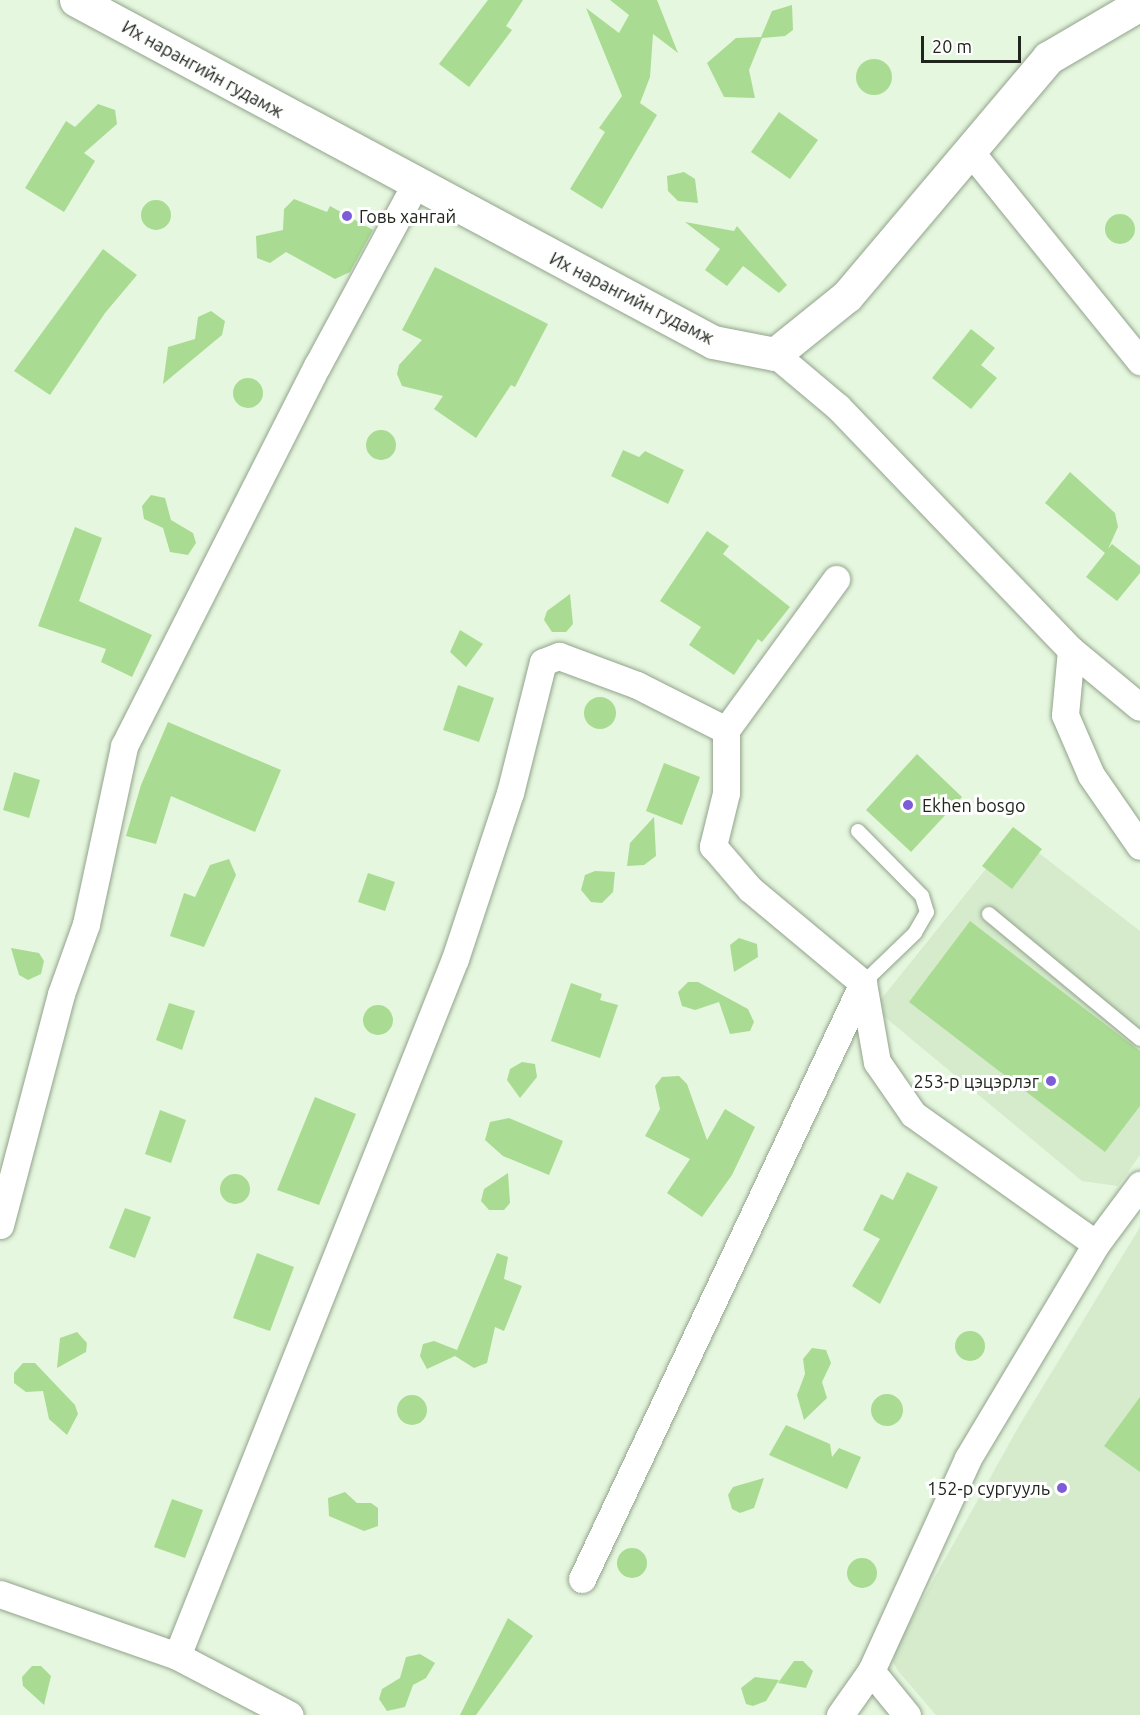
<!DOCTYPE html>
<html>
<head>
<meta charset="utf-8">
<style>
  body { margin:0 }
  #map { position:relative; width:1140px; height:1715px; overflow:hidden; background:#e5f7de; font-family:Ubuntu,sans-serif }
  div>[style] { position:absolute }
  .built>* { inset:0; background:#d5ebcc }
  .building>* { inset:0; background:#a9dc92 }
  .round { border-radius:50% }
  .roads { filter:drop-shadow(0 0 2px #92a38c) drop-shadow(0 0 2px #92a38c) }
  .lane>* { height:14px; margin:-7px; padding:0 7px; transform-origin:7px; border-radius:7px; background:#fff }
  .street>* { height:27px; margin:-13.5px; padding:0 13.5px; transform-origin:13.5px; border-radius:13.5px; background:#fff }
  .secondary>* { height:33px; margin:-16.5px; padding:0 16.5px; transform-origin:16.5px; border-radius:16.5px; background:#fff }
  .dots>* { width:16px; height:16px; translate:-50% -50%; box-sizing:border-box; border:3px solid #fff; border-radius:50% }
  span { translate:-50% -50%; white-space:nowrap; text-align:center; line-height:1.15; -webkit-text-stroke:6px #fff; paint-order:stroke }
  .street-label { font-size:18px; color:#20261d }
  .poi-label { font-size:18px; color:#20261d }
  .left { translate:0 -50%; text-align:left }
  .right { translate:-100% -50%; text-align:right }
  .scale { position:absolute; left:921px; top:36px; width:100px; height:27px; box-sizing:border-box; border:3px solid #20261d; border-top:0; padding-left:8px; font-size:18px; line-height:21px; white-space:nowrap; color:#20261d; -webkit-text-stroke:4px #fff; paint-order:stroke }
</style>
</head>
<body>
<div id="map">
  <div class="built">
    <div style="clip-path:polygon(1014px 834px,1140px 931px,1140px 1155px,1118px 1186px,1082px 1181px,874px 1008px)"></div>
    <div style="clip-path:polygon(1140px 1227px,1140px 1715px,936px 1715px,898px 1671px,893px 1662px,896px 1647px,1019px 1426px)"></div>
  </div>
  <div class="building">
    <div style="clip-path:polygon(488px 0,523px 0,506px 26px,512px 30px,469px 87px,439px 64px)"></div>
    <div style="clip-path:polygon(610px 0,657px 0,678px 53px,653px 34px,650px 77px,640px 103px,657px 115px,602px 209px,570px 189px,605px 132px,599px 128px,622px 96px,586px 8px,619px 33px,629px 15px)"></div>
    <div style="clip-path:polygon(792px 5px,793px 30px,785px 36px,762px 38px,749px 70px,755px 98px,724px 97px,707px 63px,736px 38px,761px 37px,772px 11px)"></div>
    <div class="round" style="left:856px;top:59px;width:36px;height:36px"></div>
    <div style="clip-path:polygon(98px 104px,115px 110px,117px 124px,84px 153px,95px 161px,64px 212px,25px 188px,66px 121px,75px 127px)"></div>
    <div style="clip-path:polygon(779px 112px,818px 140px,790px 179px,751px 152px)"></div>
    <div style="clip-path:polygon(684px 172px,695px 179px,698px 203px,678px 201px,668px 191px,667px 176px)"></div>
    <div style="clip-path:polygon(294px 199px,327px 212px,330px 206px,373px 230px,350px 272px,335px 279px,286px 252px,270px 263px,257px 258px,256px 236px,283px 230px,284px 209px)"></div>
    <div class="round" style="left:141px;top:200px;width:30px;height:30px"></div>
    <div class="round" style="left:1105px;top:214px;width:30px;height:30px"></div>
    <div style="clip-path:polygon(685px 222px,734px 231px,737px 226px,787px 285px,779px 293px,743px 266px,727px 286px,705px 270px,720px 249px)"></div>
    <div style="clip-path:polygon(103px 249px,137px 275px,105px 313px,50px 395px,14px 371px)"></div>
    <div style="clip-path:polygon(435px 267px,548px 324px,515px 387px,511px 385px,476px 438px,434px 409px,443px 396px,402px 386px,397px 374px,399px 365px,422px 340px,402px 330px)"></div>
    <div style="clip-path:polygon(211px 311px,225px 321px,222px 335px,163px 384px,168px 347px,195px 339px,198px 317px)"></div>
    <div style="clip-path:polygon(971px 329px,995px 348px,981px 365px,997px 378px,971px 409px,932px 378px)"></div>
    <div class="round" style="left:233px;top:378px;width:30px;height:30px"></div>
    <div class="round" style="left:366px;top:430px;width:30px;height:30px"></div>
    <div style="clip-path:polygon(623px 450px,639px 457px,645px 451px,684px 470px,668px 504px,611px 476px)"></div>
    <div style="clip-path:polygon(1070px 472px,1115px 513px,1118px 527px,1108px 549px,1112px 544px,1140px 566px,1140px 573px,1117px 601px,1086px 577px,1105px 553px,1045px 503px)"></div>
    <div style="clip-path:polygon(151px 495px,165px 498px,171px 520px,193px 533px,196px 543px,188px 555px,170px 552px,163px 528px,144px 519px,142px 506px)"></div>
    <div style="clip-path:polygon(75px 527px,102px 538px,79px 601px,152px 635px,132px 677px,101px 662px,106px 649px,38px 626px)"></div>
    <div style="clip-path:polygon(707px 531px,729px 546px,723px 554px,790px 607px,762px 642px,758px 639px,734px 675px,689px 645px,701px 627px,660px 601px)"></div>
    <div style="clip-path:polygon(570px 594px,573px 624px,566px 632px,552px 632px,544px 620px,547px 611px)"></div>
    <div style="clip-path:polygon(460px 630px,483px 644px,466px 667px,450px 652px)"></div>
    <div style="clip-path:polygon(458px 685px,494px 698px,479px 742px,443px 730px)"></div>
    <div class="round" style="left:584px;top:697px;width:32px;height:32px"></div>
    <div style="clip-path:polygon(168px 722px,281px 770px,255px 832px,171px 796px,156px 844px,126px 836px,141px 785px)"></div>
    <div style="clip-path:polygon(917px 754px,962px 797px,911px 852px,866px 810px)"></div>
    <div style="clip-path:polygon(664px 763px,700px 777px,682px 825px,646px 811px)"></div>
    <div style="clip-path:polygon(14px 772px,40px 780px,29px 818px,3px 810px)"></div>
    <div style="clip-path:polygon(654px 817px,656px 856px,644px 865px,627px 866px,630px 843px)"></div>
    <div style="clip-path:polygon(1013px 827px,1042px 849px,1012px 889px,982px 866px)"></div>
    <div style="clip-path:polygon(229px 859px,236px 875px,204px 947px,170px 936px,184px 893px,195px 897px,210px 865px)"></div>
    <div style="clip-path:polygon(595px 871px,615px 872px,613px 892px,602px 903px,591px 902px,581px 890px,585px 875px)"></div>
    <div style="clip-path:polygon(368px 873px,395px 882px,385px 911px,358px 902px)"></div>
    <div style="clip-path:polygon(970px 921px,1140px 1051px,1140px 1106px,1105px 1152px,909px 1002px)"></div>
    <div style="clip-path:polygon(739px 938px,757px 944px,758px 957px,734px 972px,730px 945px)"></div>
    <div style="clip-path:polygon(11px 948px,39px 953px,44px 961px,41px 974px,28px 980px,19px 975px)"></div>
    <div style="clip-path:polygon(688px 982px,698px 982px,748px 1009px,754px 1022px,750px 1031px,730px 1034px,719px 1002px,695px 1010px,682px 1006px,678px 992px)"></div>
    <div style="clip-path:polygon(571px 983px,602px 994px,600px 1000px,618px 1005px,600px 1058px,551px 1041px)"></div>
    <div style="clip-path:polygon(169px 1003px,195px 1011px,182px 1050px,156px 1040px)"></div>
    <div class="round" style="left:363px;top:1005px;width:30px;height:30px"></div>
    <div style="clip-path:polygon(522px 1062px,535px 1064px,537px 1077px,520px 1098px,507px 1080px,510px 1069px)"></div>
    <div style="clip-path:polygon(679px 1076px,687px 1084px,707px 1140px,725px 1109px,755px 1127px,732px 1175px,702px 1217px,667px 1193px,690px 1159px,645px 1136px,660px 1109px,655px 1086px,662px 1077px)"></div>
    <div style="clip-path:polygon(315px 1097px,356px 1114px,319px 1205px,277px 1190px)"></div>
    <div style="clip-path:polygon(160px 1110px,186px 1120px,171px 1163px,145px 1154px)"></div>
    <div style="clip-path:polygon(509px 1118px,563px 1141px,549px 1175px,503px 1156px,485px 1140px,490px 1122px)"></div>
    <div style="clip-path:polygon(907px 1172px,938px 1187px,880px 1304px,852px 1286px,880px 1239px,863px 1230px,881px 1194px,893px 1200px)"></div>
    <div style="clip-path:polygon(508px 1173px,510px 1203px,504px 1210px,489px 1210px,481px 1201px,484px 1189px)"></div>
    <div class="round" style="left:220px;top:1174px;width:30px;height:30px"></div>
    <div style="clip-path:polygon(125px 1208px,151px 1217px,135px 1258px,109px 1248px)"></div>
    <div style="clip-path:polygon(257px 1253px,294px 1267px,270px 1331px,233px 1318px)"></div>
    <div style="clip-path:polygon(497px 1253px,508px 1257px,504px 1279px,522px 1286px,504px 1331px,495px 1327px,487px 1363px,474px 1368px,455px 1356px,427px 1369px,420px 1356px,423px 1344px,434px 1341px,457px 1350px)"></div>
    <div class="round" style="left:955px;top:1331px;width:30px;height:30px"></div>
    <div style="clip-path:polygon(77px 1332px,87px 1343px,86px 1352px,57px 1368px,60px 1338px)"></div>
    <div style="clip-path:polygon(812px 1348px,826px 1350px,831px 1363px,822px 1382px,827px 1398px,804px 1420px,797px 1395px,805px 1374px,803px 1359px)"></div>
    <div style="clip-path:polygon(23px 1363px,35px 1363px,75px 1405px,78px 1414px,67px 1435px,49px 1419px,43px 1391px,26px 1392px,14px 1383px,14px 1373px)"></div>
    <div class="round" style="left:871px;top:1394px;width:32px;height:32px"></div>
    <div class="round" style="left:397px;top:1395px;width:30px;height:30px"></div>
    <div style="clip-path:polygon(1140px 1397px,1140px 1472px,1104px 1446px)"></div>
    <div style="clip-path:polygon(786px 1425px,830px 1444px,832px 1457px,839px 1448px,861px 1457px,847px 1489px,769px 1455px)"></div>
    <div style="clip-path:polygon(764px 1478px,754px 1508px,740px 1513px,732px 1509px,728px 1495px,733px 1487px)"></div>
    <div style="clip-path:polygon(345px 1492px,357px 1503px,371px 1503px,378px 1508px,378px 1526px,364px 1531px,329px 1516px,328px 1498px)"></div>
    <div style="clip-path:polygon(172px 1499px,203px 1510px,185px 1558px,154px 1547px)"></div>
    <div class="round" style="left:617px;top:1548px;width:30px;height:30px"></div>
    <div class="round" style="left:847px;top:1558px;width:30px;height:30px"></div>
    <div style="clip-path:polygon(508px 1618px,533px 1636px,476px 1715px,460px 1715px)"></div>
    <div style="clip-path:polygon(420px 1654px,435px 1663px,426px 1678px,413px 1685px,405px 1707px,387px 1711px,379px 1699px,382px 1689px,400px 1678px,406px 1657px)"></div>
    <div style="clip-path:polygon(794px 1661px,803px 1661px,813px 1671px,806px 1688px,778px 1683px)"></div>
    <div style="clip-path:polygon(32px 1666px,41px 1666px,51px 1676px,44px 1705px,23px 1686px,22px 1677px)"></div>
    <div style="clip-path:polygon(755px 1677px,779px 1680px,766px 1701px,753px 1706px,746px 1704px,741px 1688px)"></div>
  </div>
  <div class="roads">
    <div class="lane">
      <div style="left:858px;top:831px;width:91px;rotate:45.4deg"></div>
      <div style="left:922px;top:896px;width:17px;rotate:73deg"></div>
      <div style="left:927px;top:912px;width:24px;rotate:120deg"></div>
      <div style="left:915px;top:933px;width:72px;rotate:136.1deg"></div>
      <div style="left:989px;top:914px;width:196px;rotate:39.6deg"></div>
    </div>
    <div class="street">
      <div style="left:969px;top:150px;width:272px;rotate:51deg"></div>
      <div style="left:775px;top:354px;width:82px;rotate:40.1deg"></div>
      <div style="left:838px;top:407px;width:337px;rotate:46.2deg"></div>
      <div style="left:1071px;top:650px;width:89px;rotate:39.6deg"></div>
      <div style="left:1071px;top:650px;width:65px;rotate:95.3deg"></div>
      <div style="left:1065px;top:715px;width:65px;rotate:66.6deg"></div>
      <div style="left:1091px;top:775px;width:86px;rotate:55.4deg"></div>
      <div style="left:726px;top:730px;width:187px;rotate:-53.9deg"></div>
      <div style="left:0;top:1225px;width:239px;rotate:-75.2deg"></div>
      <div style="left:61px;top:994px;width:74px;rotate:-70.3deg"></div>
      <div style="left:86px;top:924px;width:182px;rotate:-77.9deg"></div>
      <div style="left:124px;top:746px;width:426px;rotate:-63.1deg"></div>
      <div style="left:317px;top:366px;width:206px;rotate:-61.6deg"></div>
      <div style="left:582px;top:1579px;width:659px;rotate:-64.76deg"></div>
      <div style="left:0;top:1594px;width:188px;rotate:19.3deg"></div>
      <div style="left:177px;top:1656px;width:750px;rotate:-68.26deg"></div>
      <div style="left:455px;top:959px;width:175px;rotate:-71.7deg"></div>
      <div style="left:510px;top:793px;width:135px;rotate:-75.9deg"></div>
      <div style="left:543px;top:662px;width:17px;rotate:-21deg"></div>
      <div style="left:559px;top:656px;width:83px;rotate:20.4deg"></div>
      <div style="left:637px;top:685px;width:100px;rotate:26.8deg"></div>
      <div style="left:726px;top:730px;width:63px;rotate:90deg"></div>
      <div style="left:726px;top:793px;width:55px;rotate:103.8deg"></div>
      <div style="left:713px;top:846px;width:57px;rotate:49.3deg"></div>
      <div style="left:750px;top:889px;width:147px;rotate:39.8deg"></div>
      <div style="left:863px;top:983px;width:80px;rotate:80deg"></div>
      <div style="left:877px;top:1062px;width:63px;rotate:55.3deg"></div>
      <div style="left:913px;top:1114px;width:224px;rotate:35.4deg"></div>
      <div style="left:177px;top:1656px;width:127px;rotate:27.6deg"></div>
      <div style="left:840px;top:1715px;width:54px;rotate:-54.8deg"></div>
      <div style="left:907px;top:1715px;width:57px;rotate:-129.3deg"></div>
      <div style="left:871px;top:1671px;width:234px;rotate:-65.5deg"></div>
      <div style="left:968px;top:1458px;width:249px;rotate:-59.1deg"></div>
      <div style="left:1096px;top:1244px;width:74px;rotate:-53.3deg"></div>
    </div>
    <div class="secondary">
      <div style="left:76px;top:0;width:723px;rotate:28.23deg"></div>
      <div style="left:713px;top:342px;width:63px;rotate:11deg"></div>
      <div style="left:775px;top:354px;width:92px;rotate:-38.9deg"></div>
      <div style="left:847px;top:296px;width:312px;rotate:-49.8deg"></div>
      <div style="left:1048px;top:58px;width:107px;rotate:-30.4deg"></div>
    </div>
  </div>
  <div class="dots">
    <div style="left:347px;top:216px;background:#7d5dd7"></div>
    <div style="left:908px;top:805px;background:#7d5dd7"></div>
    <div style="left:1051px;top:1081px;background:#7d5dd7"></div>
    <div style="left:1062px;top:1488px;background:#7d5dd7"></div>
  </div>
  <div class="street-label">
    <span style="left:203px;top:69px;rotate:29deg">Их нарангийн гудамж</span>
    <span style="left:632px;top:298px;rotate:27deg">Их нарангийн гудамж</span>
  </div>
  <div class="poi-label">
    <span class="left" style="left:359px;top:216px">Говь хангай</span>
    <span class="left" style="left:922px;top:805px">Ekhen bosgo</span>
    <span class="right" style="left:1039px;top:1081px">253-р цэцэрлэг</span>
    <span class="right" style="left:1050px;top:1488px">152-р сургууль</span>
  </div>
  <div class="scale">20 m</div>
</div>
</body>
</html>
